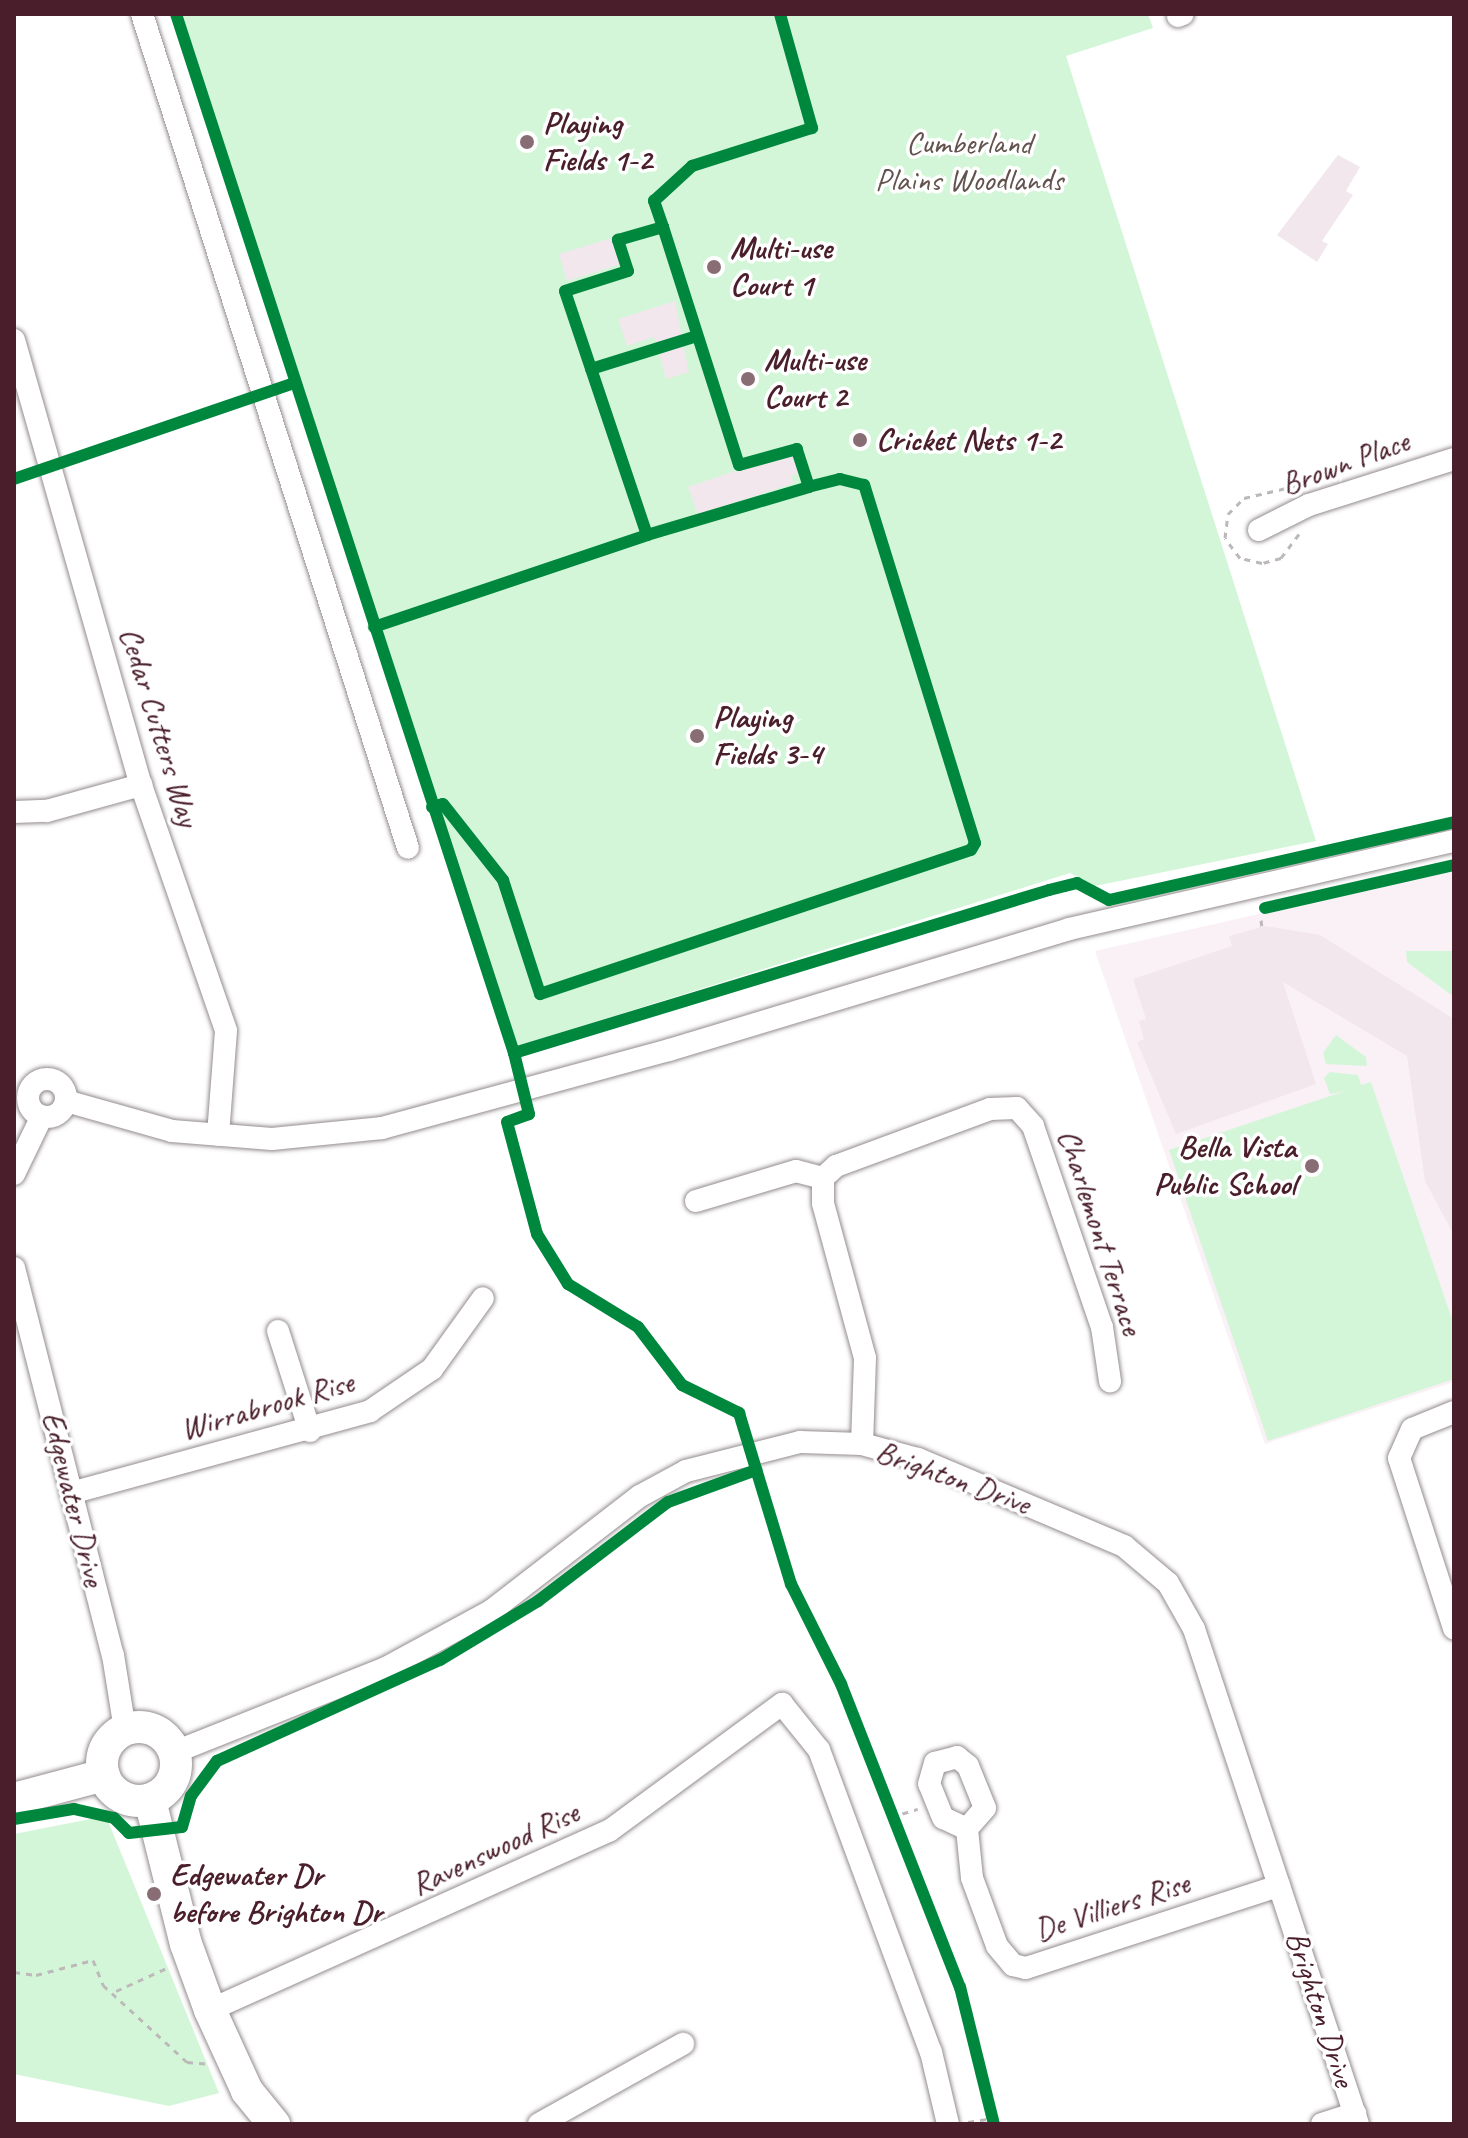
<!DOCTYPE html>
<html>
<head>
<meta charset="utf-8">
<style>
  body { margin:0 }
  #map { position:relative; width:1468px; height:2138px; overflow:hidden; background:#fff; font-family:Caveat,sans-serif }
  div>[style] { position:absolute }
  .built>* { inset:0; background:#faf1f6 }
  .green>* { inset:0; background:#d3f6d8 }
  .building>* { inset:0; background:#f1e7ed }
  .path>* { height:3px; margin-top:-1.5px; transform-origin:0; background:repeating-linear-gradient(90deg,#bdb8b9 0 6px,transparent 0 12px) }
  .roads { filter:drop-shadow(0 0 2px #948c8e) drop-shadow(0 0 2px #948c8e) }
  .street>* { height:22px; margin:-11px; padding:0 11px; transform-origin:11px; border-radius:11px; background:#fff }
  .street>.ring { margin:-11px; padding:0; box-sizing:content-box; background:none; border:22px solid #fff; border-radius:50% }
  .secondary>* { height:32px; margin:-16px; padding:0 16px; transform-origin:16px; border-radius:16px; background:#fff }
  .secondary>.ring { margin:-16px; padding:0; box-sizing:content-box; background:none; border:32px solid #fff; border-radius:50% }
  .cycleway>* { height:12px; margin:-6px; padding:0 6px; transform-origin:6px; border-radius:6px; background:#00873e }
  .dots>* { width:22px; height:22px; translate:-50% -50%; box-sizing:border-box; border:4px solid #fff; border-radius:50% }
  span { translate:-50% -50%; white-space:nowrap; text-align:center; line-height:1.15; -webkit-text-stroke:7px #fff; paint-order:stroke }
  .poi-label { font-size:32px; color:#4a1f2b; font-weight:700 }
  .left { translate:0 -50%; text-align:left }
  .right { translate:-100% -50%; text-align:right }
  .park-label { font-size:32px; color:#63534e }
  .street-label { font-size:32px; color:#4a1f2b }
  .frame { position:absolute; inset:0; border:16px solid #4a1f2b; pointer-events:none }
</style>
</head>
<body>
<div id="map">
  <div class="built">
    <div style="clip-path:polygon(1454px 870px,1454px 1382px,1265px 1444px,1095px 951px)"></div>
  </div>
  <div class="green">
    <div style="clip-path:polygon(172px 14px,1148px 14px,1153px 28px,1066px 56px,1316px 841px,1095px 886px,1070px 873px,515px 1047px)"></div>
    <div style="clip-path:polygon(1406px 951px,1454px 951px,1454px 997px,1407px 962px)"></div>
    <div style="clip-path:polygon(1336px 1035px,1366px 1057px,1367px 1066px,1326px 1064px,1323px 1053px)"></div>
    <div style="clip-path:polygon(1330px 1072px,1358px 1075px,1361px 1085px,1371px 1082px,1454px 1325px,1454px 1379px,1268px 1441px,1169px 1150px,1345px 1091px,1330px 1094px,1324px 1078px)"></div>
    <div style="clip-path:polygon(106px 1816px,219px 2093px,169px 2106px,14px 2074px,14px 1834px)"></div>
  </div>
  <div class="building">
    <div style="clip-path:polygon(1338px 155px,1360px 167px,1346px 191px,1353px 195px,1322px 241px,1328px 244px,1317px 262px,1277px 235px)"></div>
    <div style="clip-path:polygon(612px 238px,621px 264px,567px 281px,559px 254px)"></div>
    <div style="clip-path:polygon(675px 301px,689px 372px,666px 379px,654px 337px,627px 346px,618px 319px)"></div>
    <div style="clip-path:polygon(782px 455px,794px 457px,800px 473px,791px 476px,794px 483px,698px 515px,688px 487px)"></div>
    <div style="clip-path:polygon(1265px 926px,1320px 935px,1454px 1019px,1454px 1235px,1425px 1181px,1407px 1056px,1283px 982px,1316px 1084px,1176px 1134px,1137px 1042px,1144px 1039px,1139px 1021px,1146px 1019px,1133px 979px,1232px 946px,1229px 936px)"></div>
  </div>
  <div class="path">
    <div style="left:1299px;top:534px;width:30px;rotate:127deg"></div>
    <div style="left:1281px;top:558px;width:20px;rotate:165deg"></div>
    <div style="left:1262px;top:563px;width:23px;rotate:-167deg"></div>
    <div style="left:1240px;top:558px;width:25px;rotate:-127deg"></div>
    <div style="left:1225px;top:538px;width:24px;rotate:-83deg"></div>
    <div style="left:1228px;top:514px;width:23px;rotate:-45deg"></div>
    <div style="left:1244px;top:498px;width:57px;rotate:-13.3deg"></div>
    <div style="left:1261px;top:920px;width:7px;rotate:82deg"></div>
    <div style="left:891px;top:1817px;width:28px;rotate:-17deg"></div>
    <div style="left:14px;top:1972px;width:22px;rotate:8deg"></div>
    <div style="left:36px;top:1975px;width:59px;rotate:-14.7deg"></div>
    <div style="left:93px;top:1960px;width:27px;rotate:68deg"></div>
    <div style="left:103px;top:1985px;width:114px;rotate:42.5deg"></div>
    <div style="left:187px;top:2062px;width:21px;rotate:5deg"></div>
    <div style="left:116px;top:1991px;width:56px;rotate:-24.3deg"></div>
    <div style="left:968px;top:2122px;width:24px;rotate:-9deg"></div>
  </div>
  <div class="roads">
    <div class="street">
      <div style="left:142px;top:14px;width:875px;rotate:72.31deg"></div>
      <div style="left:1178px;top:16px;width:5px;rotate:-22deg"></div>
      <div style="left:14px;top:340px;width:463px;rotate:74.1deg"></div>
      <div style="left:141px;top:785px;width:260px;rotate:70.9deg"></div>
      <div style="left:226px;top:1031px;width:104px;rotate:94.4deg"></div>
      <div style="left:1259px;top:530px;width:56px;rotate:-26.6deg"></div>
      <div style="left:1309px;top:505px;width:152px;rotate:-17.6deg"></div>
      <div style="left:14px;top:812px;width:33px;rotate:-2deg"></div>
      <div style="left:47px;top:811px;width:98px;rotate:-15.5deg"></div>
      <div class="ring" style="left:28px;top:1079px;width:16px;height:16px"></div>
      <div style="left:66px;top:1101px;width:110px;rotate:15.8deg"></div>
      <div style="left:172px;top:1131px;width:100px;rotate:4.6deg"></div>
      <div style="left:272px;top:1139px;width:111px;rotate:-5.7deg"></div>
      <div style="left:382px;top:1128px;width:297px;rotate:-15.2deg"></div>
      <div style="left:669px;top:1050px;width:418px;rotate:-16.8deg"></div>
      <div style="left:1069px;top:929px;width:395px;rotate:-12.9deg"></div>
      <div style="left:14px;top:1174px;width:64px;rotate:-64.2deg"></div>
      <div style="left:696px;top:1201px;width:104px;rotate:-16.7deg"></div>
      <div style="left:796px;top:1171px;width:28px;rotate:15deg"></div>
      <div style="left:14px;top:1268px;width:399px;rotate:75.7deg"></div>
      <div style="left:113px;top:1655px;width:76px;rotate:80.9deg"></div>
      <div style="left:278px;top:1331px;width:105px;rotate:72.3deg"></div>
      <div style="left:1454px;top:1412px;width:45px;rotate:158deg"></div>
      <div style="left:1412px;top:1429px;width:32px;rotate:114deg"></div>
      <div style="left:1399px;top:1458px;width:179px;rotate:72.1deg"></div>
      <div style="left:862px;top:1444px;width:86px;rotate:-88deg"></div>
      <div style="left:865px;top:1358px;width:161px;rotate:-105.2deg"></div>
      <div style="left:823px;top:1203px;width:25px;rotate:-90deg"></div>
      <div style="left:823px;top:1178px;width:18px;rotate:-43deg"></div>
      <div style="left:836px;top:1166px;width:164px;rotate:-20.3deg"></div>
      <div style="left:990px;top:1109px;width:27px;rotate:-2deg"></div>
      <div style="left:1017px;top:1108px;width:24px;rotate:48deg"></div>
      <div style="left:1033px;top:1126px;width:213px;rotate:71.1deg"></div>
      <div style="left:1102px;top:1327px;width:55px;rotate:81.6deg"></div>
      <div style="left:71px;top:1493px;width:310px;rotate:-15.3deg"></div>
      <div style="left:370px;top:1411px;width:75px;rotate:-34.1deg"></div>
      <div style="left:432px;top:1369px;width:87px;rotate:-54.3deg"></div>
      <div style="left:175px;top:1752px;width:227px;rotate:-21.7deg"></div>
      <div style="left:386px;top:1668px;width:119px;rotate:-28.5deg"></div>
      <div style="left:491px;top:1611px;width:188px;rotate:-37.7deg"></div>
      <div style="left:640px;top:1496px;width:52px;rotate:-28.5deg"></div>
      <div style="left:686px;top:1471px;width:118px;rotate:-14.3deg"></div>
      <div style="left:800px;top:1442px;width:62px;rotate:1.8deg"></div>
      <div style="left:862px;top:1444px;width:58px;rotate:15deg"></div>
      <div style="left:918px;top:1459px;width:224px;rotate:22.9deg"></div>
      <div style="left:1124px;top:1546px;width:57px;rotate:40.1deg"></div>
      <div style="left:1168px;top:1583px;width:53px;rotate:60.5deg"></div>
      <div style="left:1194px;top:1629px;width:521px;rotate:71.67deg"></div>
      <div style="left:957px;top:1757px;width:14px;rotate:39deg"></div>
      <div style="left:968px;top:1766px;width:45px;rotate:68deg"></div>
      <div style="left:985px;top:1808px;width:28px;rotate:131deg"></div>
      <div style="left:967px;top:1829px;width:26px;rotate:-155deg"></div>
      <div style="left:943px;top:1818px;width:37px;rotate:-112deg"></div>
      <div style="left:929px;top:1784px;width:22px;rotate:-74deg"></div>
      <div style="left:935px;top:1763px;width:23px;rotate:-15deg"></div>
      <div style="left:967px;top:1829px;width:49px;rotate:84.2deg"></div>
      <div style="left:972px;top:1878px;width:72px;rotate:69.8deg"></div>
      <div style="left:997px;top:1946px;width:25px;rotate:50deg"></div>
      <div style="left:1013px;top:1965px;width:13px;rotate:13deg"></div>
      <div style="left:1026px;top:1968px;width:266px;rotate:-18deg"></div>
      <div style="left:210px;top:2010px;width:437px;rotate:-24.2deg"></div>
      <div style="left:609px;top:1831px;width:215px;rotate:-36.3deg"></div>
      <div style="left:782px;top:1704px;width:59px;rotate:51.2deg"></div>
      <div style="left:819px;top:1750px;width:322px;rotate:69.7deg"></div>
      <div style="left:931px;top:2052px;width:74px;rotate:76.7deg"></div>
      <div style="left:539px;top:2124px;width:165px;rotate:-29.1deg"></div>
      <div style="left:1322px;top:2124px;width:35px;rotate:-18deg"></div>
    </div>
    <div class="secondary">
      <div class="ring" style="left:102px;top:1727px;width:42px;height:42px"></div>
      <div style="left:14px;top:1799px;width:93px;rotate:-14.9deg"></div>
      <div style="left:150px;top:1800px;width:148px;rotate:76deg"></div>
      <div style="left:186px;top:1944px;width:70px;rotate:70deg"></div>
      <div style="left:210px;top:2010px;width:89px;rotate:65.4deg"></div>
      <div style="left:247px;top:2091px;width:43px;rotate:50.7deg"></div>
    </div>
  </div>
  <div class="cycleway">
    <div style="left:176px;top:14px;width:1093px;rotate:71.98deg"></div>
    <div style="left:514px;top:1053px;width:63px;rotate:76.2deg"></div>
    <div style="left:529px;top:1114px;width:23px;rotate:160deg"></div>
    <div style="left:507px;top:1122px;width:116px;rotate:75deg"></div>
    <div style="left:537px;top:1234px;width:59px;rotate:58.2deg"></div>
    <div style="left:568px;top:1284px;width:82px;rotate:31.6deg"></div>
    <div style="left:638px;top:1327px;width:73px;rotate:52.8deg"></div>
    <div style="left:682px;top:1385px;width:64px;rotate:26.2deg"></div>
    <div style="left:739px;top:1413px;width:179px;rotate:73.1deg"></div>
    <div style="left:791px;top:1584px;width:112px;rotate:63.4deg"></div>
    <div style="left:841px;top:1684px;width:326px;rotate:68.6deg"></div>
    <div style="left:960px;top:1987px;width:141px;rotate:76.1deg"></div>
    <div style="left:591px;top:369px;width:111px;rotate:-17.3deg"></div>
    <div style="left:14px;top:479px;width:296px;rotate:-18.9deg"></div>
    <div style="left:647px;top:535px;width:169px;rotate:-16.5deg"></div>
    <div style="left:374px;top:627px;width:288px;rotate:-18.6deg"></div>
    <div style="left:647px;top:535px;width:257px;rotate:-108.6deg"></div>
    <div style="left:565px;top:291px;width:66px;rotate:-17.6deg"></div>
    <div style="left:628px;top:271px;width:33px;rotate:-108deg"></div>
    <div style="left:618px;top:240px;width:47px;rotate:-16.1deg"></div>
    <div style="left:663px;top:227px;width:28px;rotate:-109deg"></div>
    <div style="left:654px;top:201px;width:52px;rotate:-42.6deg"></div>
    <div style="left:692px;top:166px;width:126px;rotate:-17.6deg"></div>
    <div style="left:812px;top:128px;width:118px;rotate:-105.7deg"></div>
    <div style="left:432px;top:807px;width:11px;rotate:-15deg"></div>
    <div style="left:443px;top:804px;width:97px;rotate:51.7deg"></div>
    <div style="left:503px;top:880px;width:120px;rotate:72deg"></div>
    <div style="left:540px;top:994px;width:454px;rotate:-18.5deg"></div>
    <div style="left:971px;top:850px;width:8px;rotate:-60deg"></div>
    <div style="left:975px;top:843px;width:375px;rotate:-107.2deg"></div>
    <div style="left:864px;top:485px;width:25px;rotate:-166deg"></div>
    <div style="left:840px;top:479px;width:32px;rotate:166deg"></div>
    <div style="left:809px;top:487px;width:40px;rotate:-108deg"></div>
    <div style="left:797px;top:449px;width:60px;rotate:164.6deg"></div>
    <div style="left:739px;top:465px;width:250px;rotate:-107.7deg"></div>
    <div style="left:1265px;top:908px;width:194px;rotate:-12.8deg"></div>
    <div style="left:514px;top:1053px;width:559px;rotate:-16.94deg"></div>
    <div style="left:1049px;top:890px;width:29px;rotate:-14deg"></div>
    <div style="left:1077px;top:883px;width:36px;rotate:28deg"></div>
    <div style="left:1109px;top:900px;width:354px;rotate:-12.7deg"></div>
    <div style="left:14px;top:1819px;width:61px;rotate:-9.5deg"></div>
    <div style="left:74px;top:1809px;width:41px;rotate:12.7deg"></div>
    <div style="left:114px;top:1818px;width:21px;rotate:45deg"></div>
    <div style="left:129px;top:1833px;width:53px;rotate:-6.5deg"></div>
    <div style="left:182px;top:1827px;width:32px;rotate:-74deg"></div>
    <div style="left:191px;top:1796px;width:44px;rotate:-53.4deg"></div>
    <div style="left:217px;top:1761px;width:245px;rotate:-24.4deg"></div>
    <div style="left:440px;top:1660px;width:114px;rotate:-31deg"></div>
    <div style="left:538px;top:1601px;width:163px;rotate:-37.3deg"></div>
    <div style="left:668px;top:1502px;width:94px;rotate:-20deg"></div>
  </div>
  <div class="dots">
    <div style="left:527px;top:142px;background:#896d75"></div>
    <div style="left:714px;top:267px;background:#896d75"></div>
    <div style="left:748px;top:379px;background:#896d75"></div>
    <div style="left:860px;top:440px;background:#896d75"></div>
    <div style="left:697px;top:736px;background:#896d75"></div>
    <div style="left:1312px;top:1166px;background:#896d75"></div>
    <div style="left:154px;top:1894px;background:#896d75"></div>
  </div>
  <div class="poi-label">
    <span class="left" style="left:543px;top:142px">Playing<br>Fields 1-2</span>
    <span class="left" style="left:730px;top:267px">Multi-use<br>Court 1</span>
    <span class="left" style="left:764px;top:379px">Multi-use<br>Court 2</span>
    <span class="left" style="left:876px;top:440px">Cricket Nets 1-2</span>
    <span class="left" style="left:713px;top:736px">Playing<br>Fields 3-4</span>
    <span class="right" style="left:1296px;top:1166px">Bella Vista<br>Public School</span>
    <span class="left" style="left:170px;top:1894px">Edgewater Dr<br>before Brighton Dr</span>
  </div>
  <div class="park-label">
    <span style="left:969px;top:162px">Cumberland<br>Plains Woodlands</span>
  </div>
  <div class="street-label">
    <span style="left:1345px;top:463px;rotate:-20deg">Brown Place</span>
    <span style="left:159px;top:727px;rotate:73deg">Cedar Cutters Way</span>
    <span style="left:1100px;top:1232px;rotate:72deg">Charlemont Terrace</span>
    <span style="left:267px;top:1406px;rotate:-16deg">Wirrabrook Rise</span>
    <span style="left:953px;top:1478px;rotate:20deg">Brighton Drive</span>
    <span style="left:73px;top:1499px;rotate:76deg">Edgewater Drive</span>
    <span style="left:495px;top:1849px;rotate:-25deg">Ravenswood Rise</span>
    <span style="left:1112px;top:1907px;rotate:-18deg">De Villiers Rise</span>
    <span style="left:1320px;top:2009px;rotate:72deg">Brighton Drive</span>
  </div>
  <div class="frame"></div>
</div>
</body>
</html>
